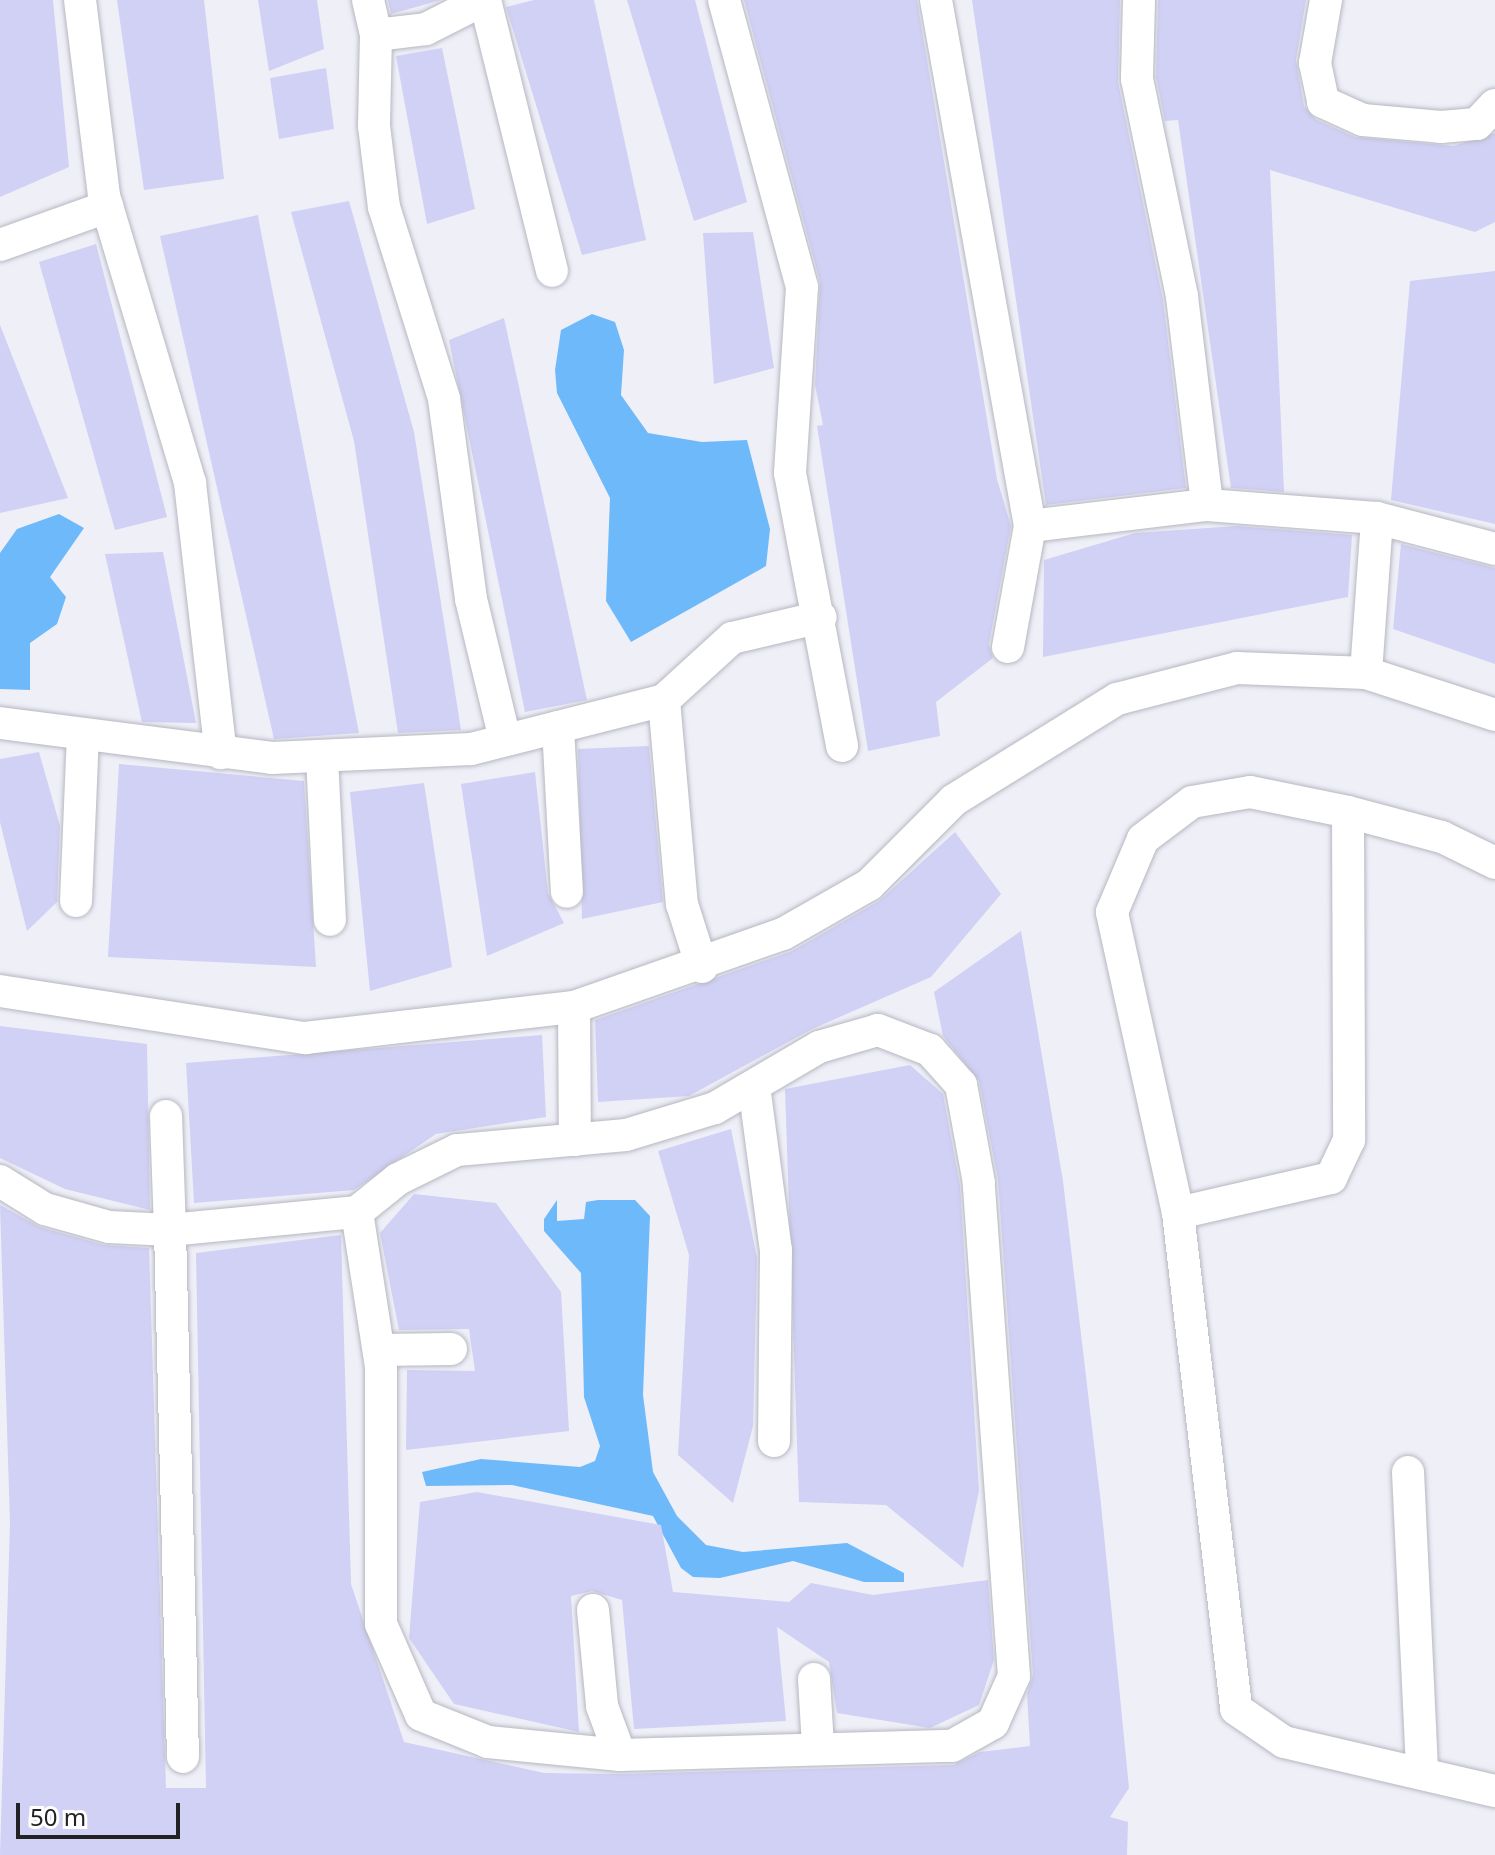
<!DOCTYPE html>
<html>
<head>
<meta charset="utf-8">
<style>
  body { margin:0 }
  #map { position:relative; width:1495px; height:1855px; overflow:hidden; background:#efeff8; font-family:"Noto Sans",sans-serif }
  div>[style] { position:absolute }
  .water>* { inset:0; background:#6eb9fa }
  .building>* { inset:0; background:#d0d1f4 }
  .roads { filter:drop-shadow(0 0 2px #b6b7c0) drop-shadow(0 0 2px #b6b7c0) }
  .minor>* { height:32px; margin:-16px; padding:0 16px; transform-origin:16px; border-radius:16px; background:#fff }
  span { translate:-50% -50%; white-space:nowrap; text-align:center; line-height:1.15; -webkit-text-stroke:8px #fff; paint-order:stroke }
  .scale { position:absolute; left:16px; top:1803px; width:164px; height:36px; box-sizing:border-box; border:4px solid #222225; border-top:0; padding-left:10px; font-size:24px; line-height:28px; white-space:nowrap; color:#222225; -webkit-text-stroke:6px #fff; paint-order:stroke }
</style>
</head>
<body>
<div id="map">
  <div class="water">
    <div style="clip-path:polygon(592px 314px,615px 322px,624px 350px,621px 395px,648px 433px,702px 442px,747px 440px,770px 529px,766px 566px,631px 642px,606px 601px,610px 498px,557px 393px,555px 370px,561px 330px)"></div>
    <div style="clip-path:polygon(59px 514px,84px 528px,50px 577px,66px 597px,57px 624px,30px 643px,30px 690px,0 689px,0 553px,17px 529px)"></div>
    <div style="clip-path:polygon(557px 1200px,557px 1221px,584px 1219px,586px 1202px,598px 1200px,635px 1200px,650px 1216px,643px 1395px,653px 1472px,677px 1516px,706px 1545px,743px 1552px,847px 1543px,904px 1573px,904px 1582px,864px 1582px,793px 1561px,720px 1578px,693px 1577px,681px 1568px,653px 1516px,512px 1485px,426px 1486px,422px 1472px,481px 1459px,580px 1467px,595px 1461px,600px 1446px,584px 1397px,581px 1273px,544px 1231px,544px 1219px)"></div>
  </div>
  <div class="building">
    <div style="clip-path:polygon(0 0,53px 0,69px 167px,0 197px)"></div>
    <div style="clip-path:polygon(117px 0,204px 0,224px 179px,144px 190px)"></div>
    <div style="clip-path:polygon(258px 0,317px 0,324px 49px,269px 71px)"></div>
    <div style="clip-path:polygon(388px 0,441px 0,391px 14px)"></div>
    <div style="clip-path:polygon(534px 0,594px 0,646px 240px,582px 255px,506px 7px)"></div>
    <div style="clip-path:polygon(627px 0,695px 0,747px 202px,694px 221px)"></div>
    <div style="clip-path:polygon(744px 0,917px 0,997px 479px,1011px 526px,989px 644px,993px 658px,936px 702px,940px 736px,868px 751px,817px 426px,823px 425px,815px 385px,820px 282px)"></div>
    <div style="clip-path:polygon(972px 0,1120px 0,1118px 82px,1163px 300px,1186px 488px,1046px 505px)"></div>
    <div style="clip-path:polygon(1158px 0,1306px 0,1296px 60px,1304px 106px,1315px 119px,1355px 137px,1453px 146px,1495px 133px,1495px 222px,1475px 232px,1270px 170px,1284px 492px,1231px 488px,1178px 120px,1165px 121px,1156px 77px)"></div>
    <div style="clip-path:polygon(442px 48px,475px 209px,427px 224px,396px 56px)"></div>
    <div style="clip-path:polygon(326px 68px,334px 129px,279px 139px,270px 78px)"></div>
    <div style="clip-path:polygon(349px 201px,414px 432px,461px 730px,398px 733px,354px 441px,291px 212px)"></div>
    <div style="clip-path:polygon(258px 215px,260px 227px,359px 733px,274px 739px,160px 236px)"></div>
    <div style="clip-path:polygon(753px 232px,774px 368px,714px 384px,703px 233px)"></div>
    <div style="clip-path:polygon(96px 244px,167px 517px,115px 530px,39px 262px)"></div>
    <div style="clip-path:polygon(1495px 271px,1495px 524px,1391px 500px,1410px 281px)"></div>
    <div style="clip-path:polygon(504px 318px,587px 700px,525px 712px,449px 340px)"></div>
    <div style="clip-path:polygon(0 325px,68px 498px,0 513px)"></div>
    <div style="clip-path:polygon(1237px 526px,1352px 535px,1348px 597px,1043px 657px,1044px 560px,1135px 533px)"></div>
    <div style="clip-path:polygon(1401px 544px,1495px 568px,1495px 664px,1393px 629px)"></div>
    <div style="clip-path:polygon(163px 552px,196px 723px,142px 722px,105px 554px)"></div>
    <div style="clip-path:polygon(649px 746px,663px 902px,582px 919px,578px 749px)"></div>
    <div style="clip-path:polygon(39px 752px,60px 826px,57px 902px,27px 931px,0 822px,0 759px)"></div>
    <div style="clip-path:polygon(119px 764px,304px 781px,316px 967px,108px 957px)"></div>
    <div style="clip-path:polygon(535px 772px,548px 893px,564px 923px,487px 956px,461px 784px)"></div>
    <div style="clip-path:polygon(424px 783px,452px 967px,370px 991px,350px 792px)"></div>
    <div style="clip-path:polygon(955px 832px,1001px 894px,931px 977px,810px 1030px,689px 1096px,598px 1102px,595px 1020px,792px 951px,879px 901px)"></div>
    <div style="clip-path:polygon(1021px 931px,1063px 1181px,1101px 1504px,1129px 1788px,1110px 1817px,1128px 1822px,1127px 1855px,0 1855px,10px 1523px,0 1205px,40px 1227px,104px 1245px,149px 1248px,166px 1788px,206px 1788px,196px 1253px,341px 1235px,351px 1584px,404px 1742px,544px 1773px,620px 1774px,953px 1765px,980px 1752px,1030px 1746px,1027px 1694px,1033px 1675px,998px 1180px,979px 1081px,943px 1036px,934px 992px)"></div>
    <div style="clip-path:polygon(0 1026px,147px 1044px,150px 1210px,65px 1189px,0 1158px)"></div>
    <div style="clip-path:polygon(542px 1035px,546px 1117px,436px 1134px,354px 1190px,194px 1203px,186px 1063px)"></div>
    <div style="clip-path:polygon(910px 1065px,943px 1094px,960px 1185px,979px 1491px,963px 1568px,886px 1505px,799px 1502px,785px 1089px)"></div>
    <div style="clip-path:polygon(731px 1129px,757px 1258px,753px 1426px,733px 1503px,678px 1455px,689px 1255px,658px 1151px)"></div>
    <div style="clip-path:polygon(414px 1194px,496px 1203px,561px 1292px,569px 1431px,406px 1450px,407px 1370px,475px 1371px,469px 1329px,399px 1330px,380px 1233px)"></div>
    <div style="clip-path:polygon(477px 1492px,661px 1525px,673px 1592px,789px 1602px,811px 1583px,873px 1595px,988px 1580px,994px 1660px,979px 1705px,930px 1728px,837px 1713px,829px 1662px,777px 1627px,786px 1721px,634px 1729px,622px 1600px,592px 1591px,571px 1596px,579px 1732px,454px 1704px,409px 1638px,420px 1502px)"></div>
  </div>
  <div class="roads">
    <div class="minor">
      <div style="left:80px;top:0;width:197px;rotate:83deg"></div>
      <div style="left:104px;top:196px;width:300px;rotate:73.3deg"></div>
      <div style="left:190px;top:483px;width:272px;rotate:83.5deg"></div>
      <div style="left:368px;top:0;width:36px;rotate:77deg"></div>
      <div style="left:376px;top:35px;width:91px;rotate:91.3deg"></div>
      <div style="left:374px;top:126px;width:82px;rotate:83deg"></div>
      <div style="left:384px;top:207px;width:201px;rotate:72.6deg"></div>
      <div style="left:444px;top:399px;width:202px;rotate:82.3deg"></div>
      <div style="left:471px;top:599px;width:145px;rotate:76.4deg"></div>
      <div style="left:485px;top:0;width:279px;rotate:76.1deg"></div>
      <div style="left:724px;top:0;width:297px;rotate:74.8deg"></div>
      <div style="left:802px;top:287px;width:186px;rotate:93.7deg"></div>
      <div style="left:790px;top:473px;width:278px;rotate:79.2deg"></div>
      <div style="left:936px;top:0;width:534px;rotate:79.87deg"></div>
      <div style="left:1030px;top:526px;width:123px;rotate:100.3deg"></div>
      <div style="left:1139px;top:0;width:79px;rotate:91.5deg"></div>
      <div style="left:1137px;top:79px;width:223px;rotate:78.3deg"></div>
      <div style="left:1182px;top:297px;width:209px;rotate:83.1deg"></div>
      <div style="left:1326px;top:0;width:64px;rotate:99.9deg"></div>
      <div style="left:1315px;top:63px;width:40px;rotate:78deg"></div>
      <div style="left:1323px;top:102px;width:44px;rotate:24.2deg"></div>
      <div style="left:1363px;top:120px;width:78px;rotate:5.1deg"></div>
      <div style="left:1441px;top:127px;width:36px;rotate:-5deg"></div>
      <div style="left:1477px;top:124px;width:26px;rotate:-47deg"></div>
      <div style="left:376px;top:35px;width:50px;rotate:-6.8deg"></div>
      <div style="left:426px;top:29px;width:64px;rotate:-27deg"></div>
      <div style="left:0;top:245px;width:114px;rotate:-19.6deg"></div>
      <div style="left:1030px;top:526px;width:178px;rotate:-6.8deg"></div>
      <div style="left:1207px;top:505px;width:170px;rotate:4.4deg"></div>
      <div style="left:1366px;top:673px;width:155px;rotate:-85.9deg"></div>
      <div style="left:1377px;top:518px;width:122px;rotate:14.7deg"></div>
      <div style="left:664px;top:700px;width:205px;rotate:85deg"></div>
      <div style="left:682px;top:904px;width:66px;rotate:72.4deg"></div>
      <div style="left:0;top:723px;width:274px;rotate:7.3deg"></div>
      <div style="left:272px;top:758px;width:199px;rotate:-2.6deg"></div>
      <div style="left:471px;top:749px;width:199px;rotate:-14.2deg"></div>
      <div style="left:664px;top:700px;width:92px;rotate:-42.4deg"></div>
      <div style="left:732px;top:638px;width:91px;rotate:-13.3deg"></div>
      <div style="left:558px;top:727px;width:165px;rotate:86.9deg"></div>
      <div style="left:322px;top:757px;width:163px;rotate:87.2deg"></div>
      <div style="left:1348px;top:812px;width:328px;rotate:89.8deg"></div>
      <div style="left:1349px;top:1140px;width:42px;rotate:115.3deg"></div>
      <div style="left:1331px;top:1178px;width:157px;rotate:167.1deg"></div>
      <div style="left:1178px;top:1213px;width:308px;rotate:-102.4deg"></div>
      <div style="left:1112px;top:912px;width:79px;rotate:-67deg"></div>
      <div style="left:1143px;top:839px;width:61px;rotate:-37.1deg"></div>
      <div style="left:1192px;top:802px;width:59px;rotate:-9.8deg"></div>
      <div style="left:1250px;top:792px;width:100px;rotate:11.5deg"></div>
      <div style="left:1348px;top:812px;width:97px;rotate:14.9deg"></div>
      <div style="left:1442px;top:837px;width:59px;rotate:26.1deg"></div>
      <div style="left:76px;top:901px;width:167px;rotate:-87.6deg"></div>
      <div style="left:0;top:991px;width:309px;rotate:8.8deg"></div>
      <div style="left:305px;top:1038px;width:271px;rotate:-6.6deg"></div>
      <div style="left:574px;top:1007px;width:221px;rotate:-19.3deg"></div>
      <div style="left:783px;top:934px;width:99px;rotate:-29.7deg"></div>
      <div style="left:869px;top:885px;width:120px;rotate:-45deg"></div>
      <div style="left:954px;top:800px;width:192px;rotate:-31.8deg"></div>
      <div style="left:1117px;top:699px;width:124px;rotate:-14.5deg"></div>
      <div style="left:1237px;top:668px;width:129px;rotate:2.2deg"></div>
      <div style="left:1366px;top:673px;width:136px;rotate:18deg"></div>
      <div style="left:574px;top:1007px;width:133px;rotate:89.6deg"></div>
      <div style="left:754px;top:1086px;width:165px;rotate:82.4deg"></div>
      <div style="left:776px;top:1250px;width:191px;rotate:90.6deg"></div>
      <div style="left:166px;top:1116px;width:114px;rotate:88deg"></div>
      <div style="left:170px;top:1230px;width:188px;rotate:-5.5deg"></div>
      <div style="left:357px;top:1212px;width:157px;rotate:81.2deg"></div>
      <div style="left:381px;top:1367px;width:257px;rotate:90deg"></div>
      <div style="left:381px;top:1624px;width:99px;rotate:66.3deg"></div>
      <div style="left:421px;top:1715px;width:72px;rotate:21.9deg"></div>
      <div style="left:488px;top:1742px;width:133px;rotate:5.6deg"></div>
      <div style="left:620px;top:1755px;width:332px;rotate:-1.6deg"></div>
      <div style="left:952px;top:1746px;width:47px;rotate:-29.3deg"></div>
      <div style="left:993px;top:1723px;width:51px;rotate:-65.9deg"></div>
      <div style="left:1014px;top:1676px;width:494px;rotate:-94.1deg"></div>
      <div style="left:979px;top:1183px;width:100px;rotate:-100.4deg"></div>
      <div style="left:961px;top:1085px;width:47px;rotate:-131.5deg"></div>
      <div style="left:930px;top:1050px;width:56px;rotate:-159deg"></div>
      <div style="left:878px;top:1030px;width:61px;rotate:163.9deg"></div>
      <div style="left:819px;top:1047px;width:121px;rotate:149.6deg"></div>
      <div style="left:715px;top:1108px;width:93px;rotate:163.1deg"></div>
      <div style="left:626px;top:1135px;width:170px;rotate:174.9deg"></div>
      <div style="left:457px;top:1150px;width:66px;rotate:153.8deg"></div>
      <div style="left:398px;top:1179px;width:53px;rotate:141.2deg"></div>
      <div style="left:0;top:1181px;width:53px;rotate:31.9deg"></div>
      <div style="left:45px;top:1209px;width:66px;rotate:15.7deg"></div>
      <div style="left:109px;top:1227px;width:61px;rotate:2.8deg"></div>
      <div style="left:170px;top:1230px;width:527px;rotate:88.59deg"></div>
      <div style="left:1178px;top:1213px;width:499px;rotate:83.3deg"></div>
      <div style="left:1236px;top:1709px;width:58px;rotate:34.5deg"></div>
      <div style="left:1284px;top:1742px;width:217px;rotate:13.1deg"></div>
      <div style="left:379px;top:1350px;width:72px;rotate:-0.8deg"></div>
      <div style="left:1408px;top:1472px;width:297px;rotate:87.3deg"></div>
      <div style="left:593px;top:1610px;width:96px;rotate:84.6deg"></div>
      <div style="left:602px;top:1706px;width:52px;rotate:69.8deg"></div>
      <div style="left:814px;top:1679px;width:67px;rotate:86.6deg"></div>
    </div>
  </div>
  <div class="scale">50 m</div>
</div>
</body>
</html>
